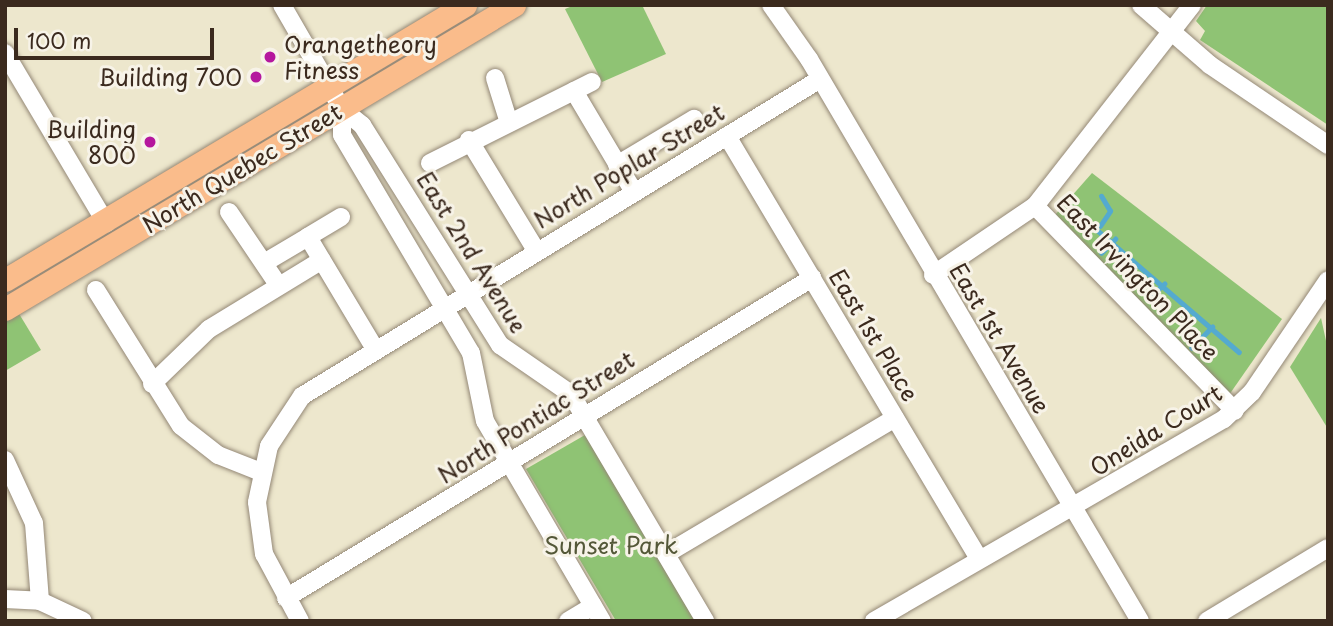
<!DOCTYPE html>
<html>
<head>
<meta charset="utf-8">
<style>
  body { margin:0 }
  #map { position:relative; width:1333px; height:626px; overflow:hidden; background:#ede7cd; font-family:"Playpen Sans",sans-serif }
  div>[style] { position:absolute }
  .green>* { inset:0; background:#8fc374 }
  .stream>* { height:4.5px; margin:-2.25px; padding:0 2.25px; transform-origin:2.25px; border-radius:2.25px; background:#54aad0 }
  .roads { filter:drop-shadow(0 0 2px #948876) drop-shadow(0 0 2px #948876) }
  .minor>* { height:18px; margin:-9px; padding:0 9px; transform-origin:9px; border-radius:9px; background:#fff }
  .major>* { height:23px; margin:-11.5px; padding:0 11.5px; transform-origin:11.5px; border-radius:11.5px; background:#fabc8b }
  .dots>* { width:19px; height:19px; translate:-50% -50%; box-sizing:border-box; border:4px solid #f7f3e8; border-radius:50% }
  span { translate:-50% -50%; white-space:nowrap; text-align:center; line-height:1.15; -webkit-text-stroke:6px #f7f3e8; paint-order:stroke }
  .poi-label { font-size:23px; color:#3b2a1e }
  .left { translate:0 -50%; text-align:left }
  .right { translate:-100% -50%; text-align:right }
  .street-label { font-size:23px; color:#3b2a1e }
  .park-label { font-size:23px; color:#545838 }
  .frame { position:absolute; inset:0; border:7px solid #3b2a1e; pointer-events:none }
  .scale { position:absolute; left:14px; top:28px; width:200px; height:32px; box-sizing:border-box; border:4px solid #3b2a1e; border-top:0; padding-left:9px; font-size:21px; line-height:24px; white-space:nowrap; color:#3b2a1e; -webkit-text-stroke:5px #f7f3e8; paint-order:stroke }
</style>
</head>
<body>
<div id="map">
  <div class="green">
    <div style="clip-path:polygon(575px 5px,642px 5px,666px 54px,602px 82px,565px 9px)"></div>
    <div style="clip-path:polygon(1207px 5px,1328px 5px,1328px 125px,1200px 40px,1205px 31px,1196px 21px)"></div>
    <div style="clip-path:polygon(1092px 173px,1282px 319px,1229px 395px,1055px 215px)"></div>
    <div style="clip-path:polygon(18px 312px,41px 350px,5px 371px,5px 319px)"></div>
    <div style="clip-path:polygon(1321px 318px,1328px 350px,1328px 429px,1290px 367px)"></div>
    <div style="clip-path:polygon(585px 435px,695px 621px,616px 621px,526px 469px)"></div>
  </div>
  <div class="stream">
    <div style="left:1082px;top:217px;width:207px;rotate:40.7deg"></div>
    <div style="left:1100px;top:226px;width:18px;rotate:-56deg"></div>
    <div style="left:1110px;top:211px;width:17px;rotate:-121deg"></div>
    <div style="left:1101px;top:253px;width:20px;rotate:-45deg"></div>
    <div style="left:1149px;top:298px;width:21px;rotate:-43deg"></div>
    <div style="left:1191px;top:348px;width:30px;rotate:-45deg"></div>
  </div>
  <div class="roads">
    <div class="minor">
      <div style="left:282px;top:5px;width:120px;rotate:60deg"></div>
      <div style="left:342px;top:109px;width:26px;rotate:39deg"></div>
      <div style="left:362px;top:125px;width:260px;rotate:57.9deg"></div>
      <div style="left:500px;top:345px;width:86px;rotate:34.6deg"></div>
      <div style="left:571px;top:394px;width:264px;rotate:59.4deg"></div>
      <div style="left:771px;top:5px;width:66px;rotate:54.9deg"></div>
      <div style="left:809px;top:59px;width:652px;rotate:59.5deg"></div>
      <div style="left:1141px;top:5px;width:91px;rotate:41deg"></div>
      <div style="left:1210px;top:65px;width:143px;rotate:34.1deg"></div>
      <div style="left:5px;top:53px;width:198px;rotate:59.3deg"></div>
      <div style="left:495px;top:78px;width:47px;rotate:72.7deg"></div>
      <div style="left:574px;top:91px;width:117px;rotate:59.3deg"></div>
      <div style="left:342px;top:109px;width:26px;rotate:90deg"></div>
      <div style="left:342px;top:135px;width:253px;rotate:59.4deg"></div>
      <div style="left:471px;top:353px;width:69px;rotate:78.4deg"></div>
      <div style="left:485px;top:421px;width:232px;rotate:59.7deg"></div>
      <div style="left:727px;top:136px;width:492px;rotate:59.2deg"></div>
      <div style="left:469px;top:140px;width:129px;rotate:58.7deg"></div>
      <div style="left:430px;top:163px;width:181px;rotate:-26.6deg"></div>
      <div style="left:617px;top:165px;width:90px;rotate:-30.9deg"></div>
      <div style="left:1035px;top:206px;width:286px;rotate:45.7deg"></div>
      <div style="left:229px;top:212px;width:89px;rotate:56deg"></div>
      <div style="left:341px;top:217px;width:39px;rotate:149deg"></div>
      <div style="left:308px;top:237px;width:131px;rotate:59.1deg"></div>
      <div style="left:264px;top:263px;width:51px;rotate:-30.6deg"></div>
      <div style="left:933px;top:275px;width:123px;rotate:-34.1deg"></div>
      <div style="left:1035px;top:206px;width:255px;rotate:-52deg"></div>
      <div style="left:96px;top:290px;width:160px;rotate:58deg"></div>
      <div style="left:181px;top:426px;width:47px;rotate:38.1deg"></div>
      <div style="left:218px;top:455px;width:46px;rotate:21.6deg"></div>
      <div style="left:152px;top:384px;width:79px;rotate:-44deg"></div>
      <div style="left:209px;top:329px;width:132px;rotate:-31.4deg"></div>
      <div style="left:5px;top:460px;width:69px;rotate:65.3deg"></div>
      <div style="left:34px;top:523px;width:78px;rotate:85.6deg"></div>
      <div style="left:666px;top:554px;width:266px;rotate:-30.7deg"></div>
      <div style="left:286px;top:598px;width:616px;rotate:-31.31deg"></div>
      <div style="left:5px;top:599px;width:35px;rotate:3deg"></div>
      <div style="left:40px;top:601px;width:47px;rotate:24.9deg"></div>
      <div style="left:300px;top:621px;width:76px;rotate:-118.2deg"></div>
      <div style="left:264px;top:554px;width:52px;rotate:-97.7deg"></div>
      <div style="left:257px;top:502px;width:57px;rotate:-77.9deg"></div>
      <div style="left:269px;top:446px;width:60px;rotate:-56.6deg"></div>
      <div style="left:302px;top:396px;width:604px;rotate:-31.45deg"></div>
      <div style="left:568px;top:621px;width:29px;rotate:-31deg"></div>
      <div style="left:874px;top:621px;width:404px;rotate:-30deg"></div>
      <div style="left:1224px;top:419px;width:39px;rotate:-44deg"></div>
      <div style="left:1252px;top:392px;width:135px;rotate:-55.8deg"></div>
      <div style="left:1207px;top:621px;width:141px;rotate:-31.1deg"></div>
    </div>
    <div class="major">
      <div style="left:5px;top:280px;width:536px;rotate:-30.87deg"></div>
      <div style="left:5px;top:309px;width:593px;rotate:-30.85deg"></div>
    </div>
  </div>
  <div class="dots">
    <div style="left:270px;top:57px;background:#b5179e"></div>
    <div style="left:256px;top:77px;background:#b5179e"></div>
    <div style="left:150px;top:142px;background:#b5179e"></div>
  </div>
  <div class="poi-label">
    <span class="left" style="left:284px;top:57px">Orangetheory<br>Fitness</span>
    <span class="right" style="left:242px;top:77px">Building 700</span>
    <span class="right" style="left:136px;top:142px">Building<br>800</span>
  </div>
  <div class="street-label">
    <span style="left:629px;top:166px;rotate:-31deg">North Poplar Street</span>
    <span style="left:242px;top:168px;rotate:-31deg">North Quebec Street</span>
    <span style="left:472px;top:252px;rotate:58deg">East 2nd Avenue</span>
    <span style="left:1138px;top:277px;rotate:46deg">East Irvington Place</span>
    <span style="left:874px;top:335px;rotate:59deg">East 1st Place</span>
    <span style="left:1000px;top:338px;rotate:59deg">East 1st Avenue</span>
    <span style="left:536px;top:417px;rotate:-32deg">North Pontiac Street</span>
    <span style="left:1156px;top:430px;rotate:-32deg">Oneida Court</span>
  </div>
  <div class="park-label">
    <span style="left:611px;top:545px">Sunset Park</span>
  </div>
  <div class="frame"></div>
  <div class="scale">100 m</div>
</div>
</body>
</html>
